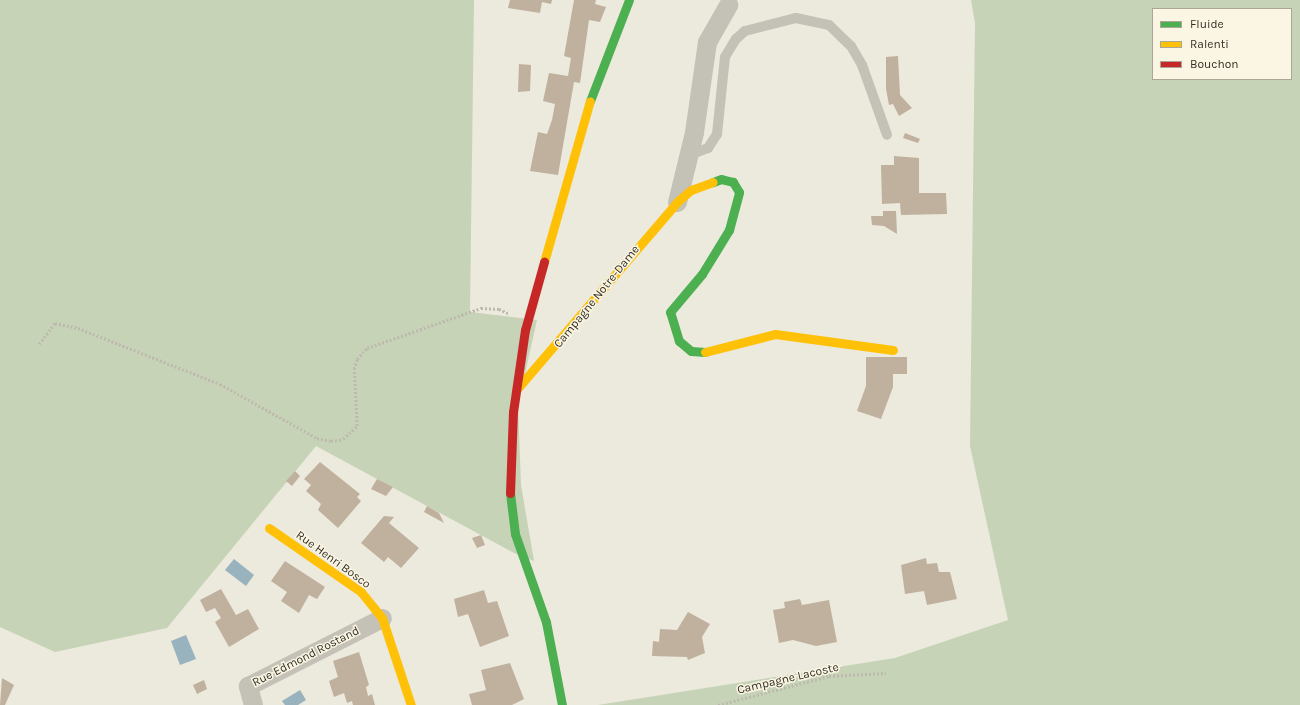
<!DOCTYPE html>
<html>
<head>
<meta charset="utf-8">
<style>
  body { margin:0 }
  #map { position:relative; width:1300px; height:705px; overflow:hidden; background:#ece9dd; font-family:Karla,sans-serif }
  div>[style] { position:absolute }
  .green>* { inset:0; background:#c6d3b6 }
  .water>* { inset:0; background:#99b3be }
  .building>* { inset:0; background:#c0b19e }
  .path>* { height:2.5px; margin-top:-1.25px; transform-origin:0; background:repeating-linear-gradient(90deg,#bdb9af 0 2px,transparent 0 4px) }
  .lane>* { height:10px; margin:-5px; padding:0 5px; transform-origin:5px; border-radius:5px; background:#c4c1b7 }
  .street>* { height:19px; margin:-9.5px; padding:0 9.5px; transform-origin:9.5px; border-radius:9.5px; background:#c4c1b7 }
  .fast>* { height:9px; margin:-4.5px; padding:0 4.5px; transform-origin:4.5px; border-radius:4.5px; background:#4caf50 }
  .slow>* { height:9px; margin:-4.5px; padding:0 4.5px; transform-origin:4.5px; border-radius:4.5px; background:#ffc107 }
  .jam>* { height:9px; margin:-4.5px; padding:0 4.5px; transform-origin:4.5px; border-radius:4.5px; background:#c62828 }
  span { translate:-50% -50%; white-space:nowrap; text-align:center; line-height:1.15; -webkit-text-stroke:3px #faf6e3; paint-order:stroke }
  .street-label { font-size:12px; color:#342e25 }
  .legend { position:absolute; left:1152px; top:8px; width:140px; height:72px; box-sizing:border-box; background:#faf6e3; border:1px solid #aba697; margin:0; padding:5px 7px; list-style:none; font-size:12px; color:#342e25 }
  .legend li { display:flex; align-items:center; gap:8px; height:20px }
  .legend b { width:20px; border:1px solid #aba697 }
</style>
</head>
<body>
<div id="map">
  <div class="green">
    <div style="clip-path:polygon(0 0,474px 0,470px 312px,537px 320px,518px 405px,521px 485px,534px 561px,514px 553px,316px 446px,167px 628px,55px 652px,0 627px)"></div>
    <div style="clip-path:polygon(evenodd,971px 0,1300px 0,1300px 705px,598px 705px,895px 658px,1008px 620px,970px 446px,975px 23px,971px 0,1153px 9px,1291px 9px,1291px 79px,1153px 79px,1153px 9px)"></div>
  </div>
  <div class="water">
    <div style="clip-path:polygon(234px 559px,254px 575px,246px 586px,225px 570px)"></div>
    <div style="clip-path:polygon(186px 635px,196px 659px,180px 665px,171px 641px)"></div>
    <div style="clip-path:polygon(300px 690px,306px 700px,298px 705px,285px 705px,282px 701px)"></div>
  </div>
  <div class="building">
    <div style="clip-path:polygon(510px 0,552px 0,551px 4px,542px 2px,540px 13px,508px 8px)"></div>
    <div style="clip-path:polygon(574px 0,596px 0,595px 4px,606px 7px,600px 22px,589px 20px,580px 83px,574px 82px,558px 175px,530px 171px,538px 132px,547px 134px,552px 120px,555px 104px,543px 101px,549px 73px,568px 76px,571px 58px,564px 56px)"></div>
    <div style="clip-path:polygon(898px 56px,900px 95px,912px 108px,899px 116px,893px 104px,889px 105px,886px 89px,886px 57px)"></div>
    <div style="clip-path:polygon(519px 64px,531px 65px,530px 91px,518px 92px)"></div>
    <div style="clip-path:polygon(905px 133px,920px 139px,918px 143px,903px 138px)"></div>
    <div style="clip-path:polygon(894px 156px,919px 158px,919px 193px,946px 193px,947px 214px,901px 215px,900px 203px,882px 204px,881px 165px,894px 165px)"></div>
    <div style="clip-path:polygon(883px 211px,896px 211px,897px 234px,884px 226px,872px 225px,871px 216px,883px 216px)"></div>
    <div style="clip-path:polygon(866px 357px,907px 357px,907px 374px,893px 374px,893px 387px,881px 419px,857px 411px,866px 386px)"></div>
    <div style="clip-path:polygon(320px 462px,360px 494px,357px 497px,361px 501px,338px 528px,318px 510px,321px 504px,306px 491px,311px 485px,304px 479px)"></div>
    <div style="clip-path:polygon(295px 471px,300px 476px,292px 486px,286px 481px)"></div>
    <div style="clip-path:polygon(377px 479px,393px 487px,386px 496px,371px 489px)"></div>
    <div style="clip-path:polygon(427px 506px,439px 513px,444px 523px,424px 512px)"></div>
    <div style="clip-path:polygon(384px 516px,394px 517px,389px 523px,419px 548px,401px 568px,388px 557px,384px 562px,361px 543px)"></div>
    <div style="clip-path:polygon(481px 535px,485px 545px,477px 548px,472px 538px)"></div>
    <div style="clip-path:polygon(926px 558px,927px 564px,937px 563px,939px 572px,950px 572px,957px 599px,927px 605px,924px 591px,905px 594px,901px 565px)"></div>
    <div style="clip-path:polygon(285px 561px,325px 587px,317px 599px,309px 595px,299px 613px,281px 601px,287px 592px,271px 581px)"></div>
    <div style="clip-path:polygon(221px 589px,236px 615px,248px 609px,259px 629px,229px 647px,215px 622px,221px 618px,215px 608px,206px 612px,200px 600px)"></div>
    <div style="clip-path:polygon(484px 590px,488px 603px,497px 601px,509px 636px,480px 647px,468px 614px,458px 617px,454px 599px)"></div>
    <div style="clip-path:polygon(800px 599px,802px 605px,829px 600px,837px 642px,816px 646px,793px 640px,779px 643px,773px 610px,785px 608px,784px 602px)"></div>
    <div style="clip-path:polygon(688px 612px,710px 624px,702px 637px,705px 653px,688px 660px,687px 657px,652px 656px,653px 641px,659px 642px,660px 629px,677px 630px)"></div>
    <div style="clip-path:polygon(359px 652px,369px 685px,366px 687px,368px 696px,372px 694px,375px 705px,353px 705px,352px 701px,347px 703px,344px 693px,334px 697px,329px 681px,338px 677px,333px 661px)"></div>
    <div style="clip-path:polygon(510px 663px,524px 699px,512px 705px,472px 705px,469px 694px,486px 690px,481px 670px)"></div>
    <div style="clip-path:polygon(2px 678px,14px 685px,5px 705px,0 705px)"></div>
    <div style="clip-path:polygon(204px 680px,207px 689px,197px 694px,193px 685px)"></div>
  </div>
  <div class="path">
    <div style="left:39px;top:344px;width:26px;rotate:-53deg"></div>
    <div style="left:55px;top:323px;width:24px;rotate:12deg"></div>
    <div style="left:78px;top:328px;width:153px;rotate:21.5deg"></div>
    <div style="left:220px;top:384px;width:111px;rotate:29.1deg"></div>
    <div style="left:317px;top:438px;width:14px;rotate:12deg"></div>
    <div style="left:331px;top:441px;width:12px;rotate:-9deg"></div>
    <div style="left:343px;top:439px;width:19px;rotate:-43deg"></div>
    <div style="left:357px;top:426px;width:57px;rotate:-93deg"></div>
    <div style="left:354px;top:369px;width:10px;rotate:-73deg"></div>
    <div style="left:357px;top:359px;width:15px;rotate:-48deg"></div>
    <div style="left:367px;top:348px;width:121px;rotate:-19.3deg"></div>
    <div style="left:481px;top:308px;width:18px;rotate:3deg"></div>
    <div style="left:499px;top:309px;width:10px;rotate:24deg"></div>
    <div style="left:718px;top:705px;width:115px;rotate:-14.6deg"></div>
    <div style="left:829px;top:676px;width:57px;rotate:-3deg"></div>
  </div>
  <div class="lane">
    <div style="left:689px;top:155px;width:20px;rotate:-20deg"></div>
    <div style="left:708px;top:148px;width:17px;rotate:-57deg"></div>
    <div style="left:717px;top:134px;width:77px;rotate:-84.1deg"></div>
    <div style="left:725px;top:57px;width:21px;rotate:-59deg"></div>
    <div style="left:736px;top:39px;width:12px;rotate:-42deg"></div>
    <div style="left:745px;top:31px;width:53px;rotate:-14.3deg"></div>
    <div style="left:796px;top:18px;width:34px;rotate:12deg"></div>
    <div style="left:829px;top:25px;width:30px;rotate:44deg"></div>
    <div style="left:851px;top:46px;width:22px;rotate:60deg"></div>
    <div style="left:862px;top:65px;width:74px;rotate:70.3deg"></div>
  </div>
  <div class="street">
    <div style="left:677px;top:202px;width:72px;rotate:-76.3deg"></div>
    <div style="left:694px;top:132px;width:91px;rotate:-81.8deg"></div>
    <div style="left:707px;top:42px;width:43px;rotate:-60.4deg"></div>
    <div style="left:253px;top:705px;width:20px;rotate:-105deg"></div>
    <div style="left:248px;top:686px;width:150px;rotate:-26.9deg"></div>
  </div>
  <div class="fast">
    <div style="left:590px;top:101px;width:108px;rotate:-68.9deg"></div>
    <div style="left:705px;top:352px;width:14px;rotate:-176deg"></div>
    <div style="left:691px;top:351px;width:16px;rotate:-140deg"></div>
    <div style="left:679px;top:341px;width:30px;rotate:-107deg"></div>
    <div style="left:670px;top:312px;width:50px;rotate:-49.9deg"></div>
    <div style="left:702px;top:274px;width:52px;rotate:-58.5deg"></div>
    <div style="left:729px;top:230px;width:39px;rotate:-75deg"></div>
    <div style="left:739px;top:192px;width:12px;rotate:-121deg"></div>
    <div style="left:733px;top:182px;width:12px;rotate:-166deg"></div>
    <div style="left:721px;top:179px;width:9px;rotate:159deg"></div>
    <div style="left:510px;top:493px;width:41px;rotate:83deg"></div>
    <div style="left:515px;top:534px;width:93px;rotate:70.6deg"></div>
    <div style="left:546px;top:622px;width:85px;rotate:79.1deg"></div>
  </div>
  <div class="slow">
    <div style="left:544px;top:262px;width:167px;rotate:-74.1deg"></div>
    <div style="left:705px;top:352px;width:72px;rotate:-14.4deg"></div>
    <div style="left:775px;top:334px;width:119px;rotate:7.7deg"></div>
    <div style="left:516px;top:390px;width:248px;rotate:-49.4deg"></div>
    <div style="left:677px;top:202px;width:18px;rotate:-41deg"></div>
    <div style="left:691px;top:190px;width:23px;rotate:-20deg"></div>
    <div style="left:269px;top:528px;width:112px;rotate:34.8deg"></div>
    <div style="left:361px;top:592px;width:33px;rotate:51deg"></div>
    <div style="left:382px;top:618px;width:92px;rotate:71.6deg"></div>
  </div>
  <div class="jam">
    <div style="left:510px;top:493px;width:81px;rotate:-87.9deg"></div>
    <div style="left:513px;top:412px;width:83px;rotate:-81.7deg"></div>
    <div style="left:525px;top:330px;width:71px;rotate:-74.4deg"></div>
  </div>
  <div class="street-label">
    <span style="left:597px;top:297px;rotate:-51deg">Campagne Notre-Dame</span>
    <span style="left:333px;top:560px;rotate:36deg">Rue Henri Bosco</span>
    <span style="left:306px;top:657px;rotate:-27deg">Rue Edmond Rostand</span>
    <span style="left:788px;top:679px;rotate:-13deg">Campagne Lacoste</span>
  </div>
  <ul class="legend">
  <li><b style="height:5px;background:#4caf50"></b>Fluide</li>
  <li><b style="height:5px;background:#ffc107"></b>Ralenti</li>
  <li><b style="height:5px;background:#c62828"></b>Bouchon</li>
  </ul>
</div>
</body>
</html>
